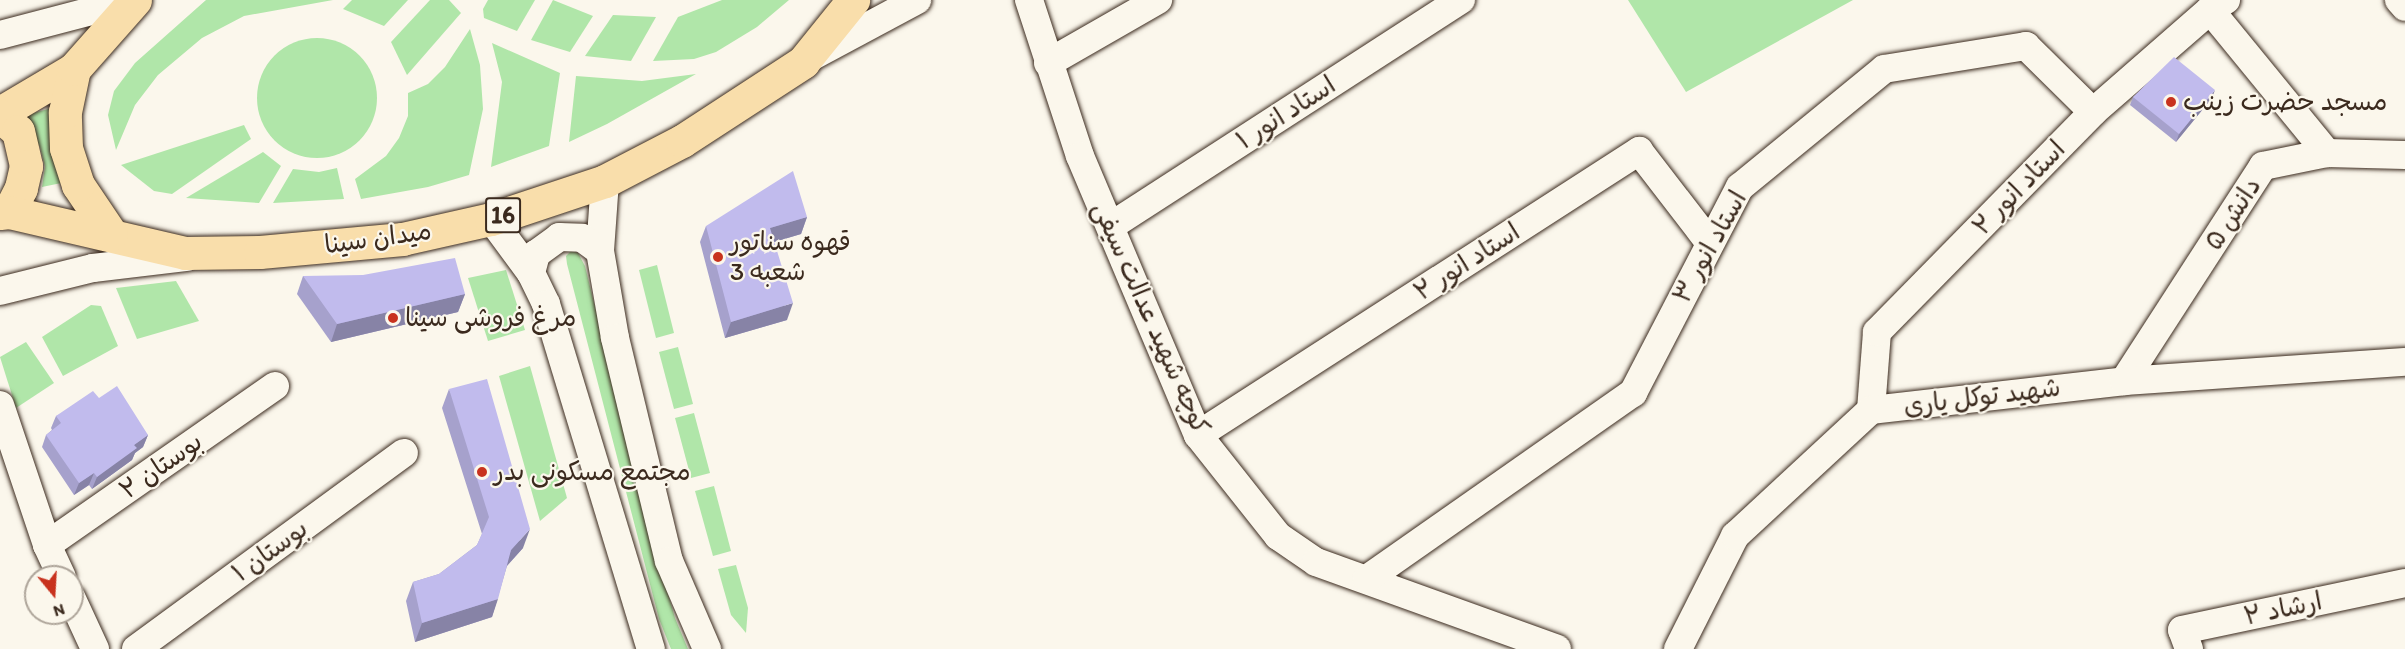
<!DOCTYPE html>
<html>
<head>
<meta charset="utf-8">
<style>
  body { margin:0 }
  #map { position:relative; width:2405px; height:649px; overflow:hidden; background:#fbf7ec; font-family:Itim,"Playpen Sans Arabic",sans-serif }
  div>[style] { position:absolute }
  .green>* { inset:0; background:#b0e6a9 }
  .round { border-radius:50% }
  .roads { filter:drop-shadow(0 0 2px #3b2a1e) drop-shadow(0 0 2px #3b2a1e) }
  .minor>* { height:28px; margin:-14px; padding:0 14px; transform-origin:14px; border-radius:14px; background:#fbf7ec }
  .highway>* { height:33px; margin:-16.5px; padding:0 16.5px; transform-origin:16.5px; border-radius:16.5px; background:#f9deab }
  .wall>* { inset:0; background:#a6a1cc }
  .shaded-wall>* { inset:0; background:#8783a6 }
  .building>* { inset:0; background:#c1bbed }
  .dots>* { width:16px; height:16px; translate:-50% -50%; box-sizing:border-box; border:3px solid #fbf7ec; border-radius:50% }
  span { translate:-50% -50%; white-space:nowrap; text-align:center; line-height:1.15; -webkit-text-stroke:4.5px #fbf7ec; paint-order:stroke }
  .shield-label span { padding:2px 4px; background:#fbf7ec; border:2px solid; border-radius:4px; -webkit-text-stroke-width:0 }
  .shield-label { font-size:24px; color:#3b2a1e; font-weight:700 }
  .poi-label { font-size:26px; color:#3b2a1e }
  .left { translate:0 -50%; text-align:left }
  .street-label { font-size:26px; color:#3b2a1e }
  .north { position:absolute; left:24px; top:565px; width:60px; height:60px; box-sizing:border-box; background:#fbf7ec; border:2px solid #aea59a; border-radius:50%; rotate:162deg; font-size:16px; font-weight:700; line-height:24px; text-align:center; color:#3b2a1e }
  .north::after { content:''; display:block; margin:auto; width:21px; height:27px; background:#c8321e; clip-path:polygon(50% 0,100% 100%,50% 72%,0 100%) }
</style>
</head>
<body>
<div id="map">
  <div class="green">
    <div style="clip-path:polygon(206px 0,333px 0,244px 16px,202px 38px,158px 75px,135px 105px,116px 150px,108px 115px,114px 91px,135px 63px)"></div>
    <div style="clip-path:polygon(352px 0,408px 0,384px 26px,343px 9px)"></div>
    <div style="clip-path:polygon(430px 0,449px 0,461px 13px,407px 75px,391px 42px)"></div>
    <div style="clip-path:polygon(488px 0,535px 0,517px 31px,484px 18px,483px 9px)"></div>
    <div style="clip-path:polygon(553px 0,593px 16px,570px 52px,531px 40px)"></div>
    <div style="clip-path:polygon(722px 0,789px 0,757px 27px,716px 52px,694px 59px,653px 61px,678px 17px)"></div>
    <div style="clip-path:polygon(1628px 0,1853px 0,1686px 92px)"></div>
    <div style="clip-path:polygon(613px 15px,656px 17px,631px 61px,585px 56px)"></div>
    <div style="clip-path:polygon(470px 29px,480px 65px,483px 109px,469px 175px,428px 187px,361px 199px,355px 179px,386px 156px,399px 138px,408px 116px,408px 93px,428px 84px,445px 67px)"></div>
    <div class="round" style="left:257px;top:38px;width:120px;height:120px"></div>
    <div style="clip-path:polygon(492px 43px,560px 73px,549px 146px,491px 167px,502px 82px)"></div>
    <div style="clip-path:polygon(696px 74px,607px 124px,569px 142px,576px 76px,642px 81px)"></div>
    <div style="clip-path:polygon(52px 108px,71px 181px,42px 187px,45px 167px,40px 147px,22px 116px)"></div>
    <div style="clip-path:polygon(244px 125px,251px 139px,172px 194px,154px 191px,121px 165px)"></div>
    <div style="clip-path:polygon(263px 152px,281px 166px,259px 203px,186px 198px)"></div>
    <div style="clip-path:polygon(337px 168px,344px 199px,273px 203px,293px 169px,319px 172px)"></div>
    <div style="clip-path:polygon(571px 251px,578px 253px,585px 266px,648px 523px,675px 618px,688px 649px,671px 649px,659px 619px,567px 264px,566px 256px)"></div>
    <div style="clip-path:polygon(657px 265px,674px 333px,656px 338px,639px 270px)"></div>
    <div style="clip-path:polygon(506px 270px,525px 330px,488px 341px,468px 278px)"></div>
    <div style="clip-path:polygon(176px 281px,199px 321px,137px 339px,116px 288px)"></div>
    <div style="clip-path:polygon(91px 305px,101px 306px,118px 346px,63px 376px,42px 337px)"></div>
    <div style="clip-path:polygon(26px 342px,54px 383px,16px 408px,0 357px)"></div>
    <div style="clip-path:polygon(678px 347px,693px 404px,674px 409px,659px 352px)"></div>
    <div style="clip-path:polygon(530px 366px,567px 498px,540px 521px,499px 376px)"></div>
    <div style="clip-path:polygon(694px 413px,710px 473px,691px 478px,675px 418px)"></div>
    <div style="clip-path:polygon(714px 486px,731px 551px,713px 556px,695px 491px)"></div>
    <div style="clip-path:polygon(736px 565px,748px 608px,746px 633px,731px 615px,718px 569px)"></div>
  </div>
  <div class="roads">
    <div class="minor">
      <div style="left:1029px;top:0;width:164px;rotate:71.9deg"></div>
      <div style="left:1080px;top:156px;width:303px;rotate:67.1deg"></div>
      <div style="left:1198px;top:435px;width:129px;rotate:51.6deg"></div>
      <div style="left:1278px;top:536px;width:46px;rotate:34.4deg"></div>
      <div style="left:1316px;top:562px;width:256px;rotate:19.8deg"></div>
      <div style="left:2399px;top:0;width:9px;rotate:49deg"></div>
      <div style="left:2210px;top:10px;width:185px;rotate:50.7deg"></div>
      <div style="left:0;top:35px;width:138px;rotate:-14.7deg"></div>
      <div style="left:807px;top:59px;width:125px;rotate:-28.2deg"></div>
      <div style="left:1048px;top:63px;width:127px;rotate:-29.8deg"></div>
      <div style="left:605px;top:181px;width:70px;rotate:94.1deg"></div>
      <div style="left:600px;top:251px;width:88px;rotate:80.2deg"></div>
      <div style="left:615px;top:338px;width:229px;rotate:76.4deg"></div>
      <div style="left:669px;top:561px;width:96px;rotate:66.6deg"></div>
      <div style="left:491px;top:219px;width:67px;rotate:53.5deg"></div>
      <div style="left:531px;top:273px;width:34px;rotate:64deg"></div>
      <div style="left:546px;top:304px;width:361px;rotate:73.1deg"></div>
      <div style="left:1111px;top:226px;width:417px;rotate:-32.9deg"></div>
      <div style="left:531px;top:273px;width:20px;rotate:-75deg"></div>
      <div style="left:536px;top:254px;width:29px;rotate:-36deg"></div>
      <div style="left:559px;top:237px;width:23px;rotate:2deg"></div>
      <div style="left:582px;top:238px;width:22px;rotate:36deg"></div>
      <div style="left:0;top:291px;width:96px;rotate:-13.9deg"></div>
      <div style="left:93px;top:268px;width:95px;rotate:-6.7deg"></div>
      <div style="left:2124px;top:381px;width:256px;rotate:-57.1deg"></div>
      <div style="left:2263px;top:166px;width:65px;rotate:-11.5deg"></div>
      <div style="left:2327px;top:153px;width:78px;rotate:1.5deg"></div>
      <div style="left:0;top:405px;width:148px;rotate:71.4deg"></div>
      <div style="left:47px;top:545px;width:35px;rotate:65deg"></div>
      <div style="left:1871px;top:410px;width:78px;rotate:-85.6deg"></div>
      <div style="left:1877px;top:332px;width:308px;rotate:-45.5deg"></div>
      <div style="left:2093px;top:112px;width:155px;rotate:-41.1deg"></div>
      <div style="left:2210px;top:10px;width:19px;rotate:-32deg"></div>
      <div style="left:1198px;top:435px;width:525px;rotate:-32.78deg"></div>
      <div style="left:1639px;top:151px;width:115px;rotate:52.4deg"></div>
      <div style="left:47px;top:545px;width:278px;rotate:-34.9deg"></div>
      <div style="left:1367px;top:579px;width:325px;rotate:-35deg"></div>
      <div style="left:1633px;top:393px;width:232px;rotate:-62.6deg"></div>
      <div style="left:1740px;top:187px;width:186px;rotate:-39.3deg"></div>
      <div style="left:1884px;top:69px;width:144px;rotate:-9.2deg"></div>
      <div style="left:2026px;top:46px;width:94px;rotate:44.6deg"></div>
      <div style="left:72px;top:599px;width:55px;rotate:65.3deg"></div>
      <div style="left:136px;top:649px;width:332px;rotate:-36.2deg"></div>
      <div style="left:1678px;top:649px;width:127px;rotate:-63.2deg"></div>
      <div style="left:1735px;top:536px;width:185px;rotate:-42.8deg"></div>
      <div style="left:1871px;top:410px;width:255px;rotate:-6.5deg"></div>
      <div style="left:2124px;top:381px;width:282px;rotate:-3.9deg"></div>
      <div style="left:2189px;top:649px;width:20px;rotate:-110deg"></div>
      <div style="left:2182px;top:630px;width:228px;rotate:-11.9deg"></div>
    </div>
    <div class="highway">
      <div style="left:0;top:113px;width:86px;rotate:-30.7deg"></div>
      <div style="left:0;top:116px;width:23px;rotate:40deg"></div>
      <div style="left:18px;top:131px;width:36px;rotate:77deg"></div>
      <div style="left:26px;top:166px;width:23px;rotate:103deg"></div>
      <div style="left:21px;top:188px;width:27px;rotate:117deg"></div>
      <div style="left:0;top:213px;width:9px;rotate:-6deg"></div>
      <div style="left:9px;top:212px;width:181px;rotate:13.1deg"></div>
      <div style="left:185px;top:253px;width:75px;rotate:-0.8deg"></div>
      <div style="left:260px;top:252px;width:143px;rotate:-5.2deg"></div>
      <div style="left:402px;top:239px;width:91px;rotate:-12.7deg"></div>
      <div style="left:491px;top:219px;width:120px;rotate:-18.4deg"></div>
      <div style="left:605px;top:181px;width:87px;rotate:-27.5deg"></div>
      <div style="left:682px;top:141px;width:145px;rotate:-33.1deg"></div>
      <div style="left:803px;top:62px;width:80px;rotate:-51.1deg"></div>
      <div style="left:111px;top:234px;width:59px;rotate:-124deg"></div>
      <div style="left:78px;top:185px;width:39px;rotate:-108deg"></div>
      <div style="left:66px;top:148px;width:36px;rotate:-92deg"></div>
      <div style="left:65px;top:112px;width:44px;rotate:-78.2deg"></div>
      <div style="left:74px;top:69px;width:92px;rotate:-48.5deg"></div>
    </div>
  </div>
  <div class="wall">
    <div style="clip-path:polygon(2133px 97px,2212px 98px,2176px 142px,2130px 105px)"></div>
    <div style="clip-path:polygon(807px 217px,801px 234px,774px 242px,787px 320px,725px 338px,700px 242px,706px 226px)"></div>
    <div style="clip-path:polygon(303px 276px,465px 294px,458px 312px,331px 342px,297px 294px)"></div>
    <div style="clip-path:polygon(449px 389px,523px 548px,507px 566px,492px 617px,415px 642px,406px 601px,413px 582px,439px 574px,477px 545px,482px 534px,442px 408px)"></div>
    <div style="clip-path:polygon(99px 398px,148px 435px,143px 447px,135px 453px,132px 460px,92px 489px,89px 485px,74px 495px,42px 447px,46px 435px,52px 430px,51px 428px,56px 416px)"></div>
  </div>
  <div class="shaded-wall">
    <div style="clip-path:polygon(2215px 90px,2212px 98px,2176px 142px,2179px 134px)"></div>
    <div style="clip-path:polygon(807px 217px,801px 234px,764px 245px,770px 228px)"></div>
    <div style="clip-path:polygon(465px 294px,458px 312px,331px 342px,337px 324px)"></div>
    <div style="clip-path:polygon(793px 303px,787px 320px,725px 338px,731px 322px)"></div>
    <div style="clip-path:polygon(148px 435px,143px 447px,135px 453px,132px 460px,92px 489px,97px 477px,134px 445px)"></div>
    <div style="clip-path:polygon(94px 473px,89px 485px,74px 495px,79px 483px)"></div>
    <div style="clip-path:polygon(530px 529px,523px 548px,504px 569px,511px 550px)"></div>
    <div style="clip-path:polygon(498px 599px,492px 617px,415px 642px,422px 623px)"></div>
  </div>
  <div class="building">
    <div style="clip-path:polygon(2174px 57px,2215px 90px,2179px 134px,2133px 97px)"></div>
    <div style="clip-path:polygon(793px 171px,807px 217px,770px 228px,793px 303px,731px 322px,706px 226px)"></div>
    <div style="clip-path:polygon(455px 258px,465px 294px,337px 324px,303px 276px,363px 275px)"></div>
    <div style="clip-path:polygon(487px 379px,530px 529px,511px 550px,498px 599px,422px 623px,413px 582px,439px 574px,477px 545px,489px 517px,449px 389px)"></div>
    <div style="clip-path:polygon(117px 386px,148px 435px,134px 445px,137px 448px,97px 477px,94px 473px,79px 483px,46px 435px,61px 423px,56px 416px,93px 391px,99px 398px)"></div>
  </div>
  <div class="dots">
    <div style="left:2171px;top:102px;background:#c8321e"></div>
    <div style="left:718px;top:257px;background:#c8321e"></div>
    <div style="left:393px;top:318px;background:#c8321e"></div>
    <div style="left:482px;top:472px;background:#c8321e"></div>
  </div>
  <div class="shield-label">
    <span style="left:503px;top:215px">16</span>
  </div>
  <div class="poi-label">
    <span class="left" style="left:2183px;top:102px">مسجد حضرت زینب</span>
    <span class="left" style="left:730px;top:257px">قهوه سناتور<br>شعبه 3</span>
    <span class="left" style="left:405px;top:318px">مرغ فروشی سینا</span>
    <span class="left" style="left:494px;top:472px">مجتمع مسکونی بدر</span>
  </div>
  <div class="street-label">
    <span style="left:1286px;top:113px;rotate:-33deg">استاد انور ۱</span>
    <span style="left:2019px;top:188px;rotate:-46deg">استاد انور ۲</span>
    <span style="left:2233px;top:214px;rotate:-57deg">دانش ۵</span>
    <span style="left:378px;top:238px;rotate:-8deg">میدان سینا</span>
    <span style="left:1710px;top:247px;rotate:-61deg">استاد انور ۳</span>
    <span style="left:1467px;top:262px;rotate:-33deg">استاد انور ۲</span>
    <span style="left:1151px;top:318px;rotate:66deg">کوچه شهید عدالت سیفی</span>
    <span style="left:1982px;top:397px;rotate:-7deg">شهید توکل یاری</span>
    <span style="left:161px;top:466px;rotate:-35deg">بوستان ۲</span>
    <span style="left:270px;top:551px;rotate:-36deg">بوستان ۱</span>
    <span style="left:2283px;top:609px;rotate:-12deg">ارشاد ۲</span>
  </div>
  <div class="north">N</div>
</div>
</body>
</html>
